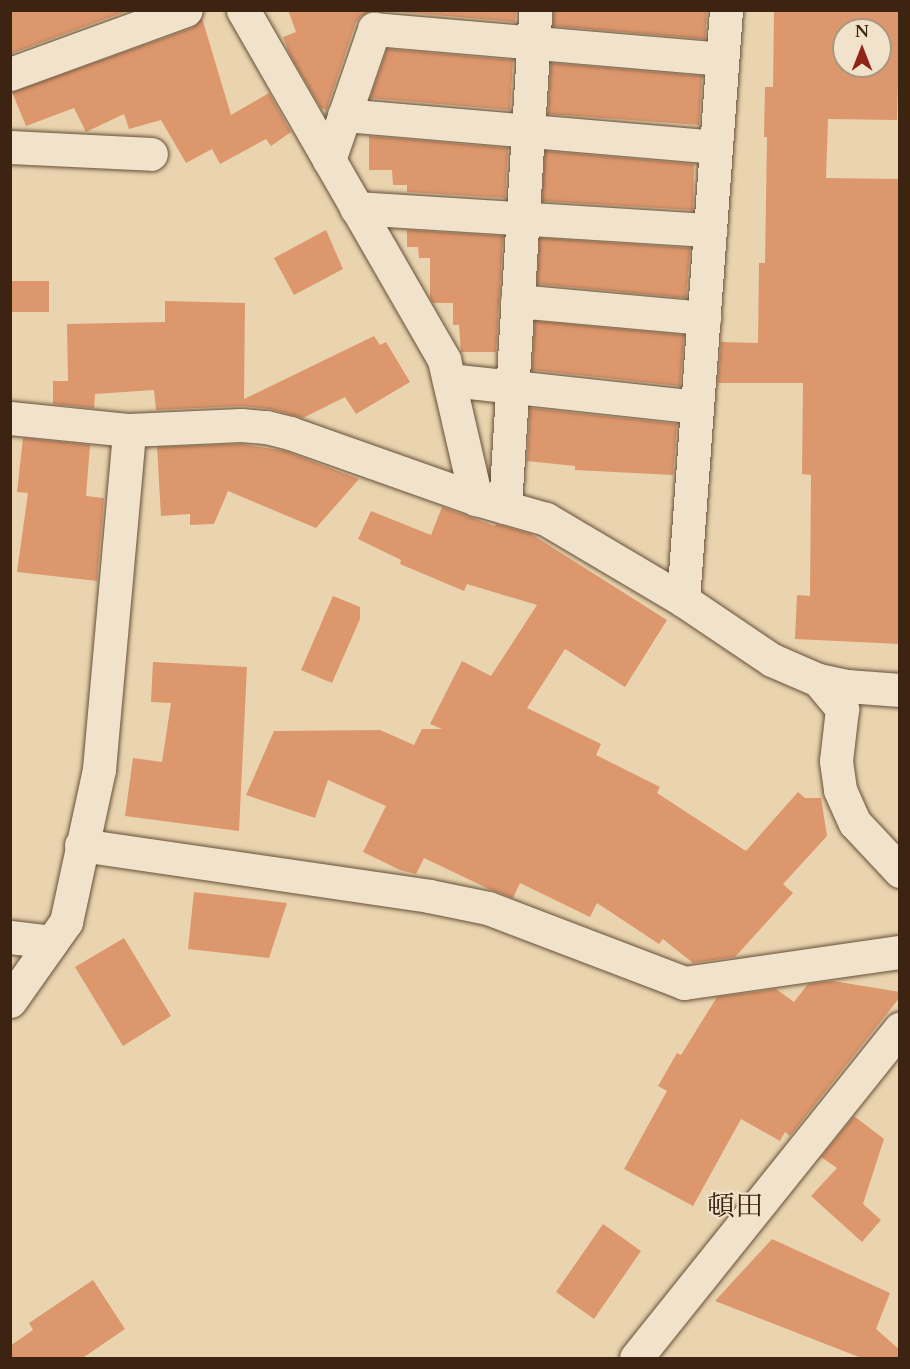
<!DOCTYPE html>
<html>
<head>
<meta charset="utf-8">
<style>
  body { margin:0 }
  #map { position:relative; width:910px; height:1369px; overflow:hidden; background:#e9d4af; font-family:Cardo,"Noto Serif JP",serif }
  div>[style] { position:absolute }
  .building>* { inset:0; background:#dd976d }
  .roads { filter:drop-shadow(0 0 2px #684f38) drop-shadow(0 0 2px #684f38) }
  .street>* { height:33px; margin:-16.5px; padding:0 16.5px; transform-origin:16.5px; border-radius:16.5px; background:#f1e3cb }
  .secondary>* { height:33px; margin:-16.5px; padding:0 16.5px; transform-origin:16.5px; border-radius:16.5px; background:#f1e3cb }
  span { translate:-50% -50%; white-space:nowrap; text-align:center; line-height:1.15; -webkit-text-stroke:4.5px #f1e3cb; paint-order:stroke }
  .quarter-label { font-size:28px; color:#3d2311 }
  .frame { position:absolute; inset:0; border:12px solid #3d2311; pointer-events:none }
  .north { position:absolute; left:832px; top:18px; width:60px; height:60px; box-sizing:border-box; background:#f1e3cb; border:2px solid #a99681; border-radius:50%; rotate:0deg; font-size:16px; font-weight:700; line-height:24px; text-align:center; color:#3d2311 }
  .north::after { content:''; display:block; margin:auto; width:21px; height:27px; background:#8f2418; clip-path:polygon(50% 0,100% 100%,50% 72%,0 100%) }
</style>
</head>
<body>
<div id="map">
  <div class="building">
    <div style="clip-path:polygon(10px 10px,130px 10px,10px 54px)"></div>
    <div style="clip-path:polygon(288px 10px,374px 10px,361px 16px,356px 22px,326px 111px,324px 108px,322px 110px,290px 55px,283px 37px,296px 32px)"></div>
    <div style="clip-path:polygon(378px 10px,516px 10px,515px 22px)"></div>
    <div style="clip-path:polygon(554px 10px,707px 10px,705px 39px,553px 26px)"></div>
    <div style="clip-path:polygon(evenodd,774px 10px,900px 10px,897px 120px,828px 119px,826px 178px,900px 179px,900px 644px,795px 639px,797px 595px,810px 596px,811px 475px,802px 474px,803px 383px,718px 383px,721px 342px,758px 343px,759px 263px,765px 263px,767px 137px,764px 137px,765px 87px,773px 87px,774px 10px,844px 30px,880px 30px,880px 66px,844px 66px,844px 30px)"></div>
    <div style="clip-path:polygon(202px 18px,231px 115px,269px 93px,291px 132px,271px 146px,266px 139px,220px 164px,212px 149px,186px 163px,161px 120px,129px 129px,124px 114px,86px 132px,74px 108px,26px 126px,12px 92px,192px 28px)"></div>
    <div style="clip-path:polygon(387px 49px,513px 60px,510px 110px,370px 98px)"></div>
    <div style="clip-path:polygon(551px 63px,702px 76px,699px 125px,548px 114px)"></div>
    <div style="clip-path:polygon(369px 136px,508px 148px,505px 198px,407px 192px,407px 185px,393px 185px,392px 170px,369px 170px)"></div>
    <div style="clip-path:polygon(545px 151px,694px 164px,693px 210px,542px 201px)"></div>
    <div style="clip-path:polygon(326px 230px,343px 269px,294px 295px,274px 258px)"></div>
    <div style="clip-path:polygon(407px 230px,503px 236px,496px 352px,461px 352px,459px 325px,453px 325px,453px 303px,433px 303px,430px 298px,430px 258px,419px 258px,418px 247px,407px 247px)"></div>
    <div style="clip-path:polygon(540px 238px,690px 248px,686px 298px,537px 284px)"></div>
    <div style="clip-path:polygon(10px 281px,49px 281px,49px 312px,10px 312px)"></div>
    <div style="clip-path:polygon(165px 301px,245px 303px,244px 399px,374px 336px,380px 345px,386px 342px,410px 382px,356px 414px,345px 397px,303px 418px,270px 409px,242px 406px,156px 410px,154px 390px,95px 394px,94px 408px,53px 404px,53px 381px,68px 381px,67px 324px,165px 322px)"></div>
    <div style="clip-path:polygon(535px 321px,684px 335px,680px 386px,532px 370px)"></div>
    <div style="clip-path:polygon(530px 408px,677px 424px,673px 475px,575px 470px,575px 466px,527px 461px)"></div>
    <div style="clip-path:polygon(23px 438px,90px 445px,86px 496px,104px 498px,97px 581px,17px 572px,28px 493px,17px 492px)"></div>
    <div style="clip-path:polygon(241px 444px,285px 451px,359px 479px,316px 528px,228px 491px,214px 524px,190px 525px,190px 514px,161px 516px,157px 447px)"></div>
    <div style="clip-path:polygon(442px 507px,495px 526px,496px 524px,531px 534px,667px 620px,625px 687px,565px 649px,527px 708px,601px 744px,596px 755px,660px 787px,657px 793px,746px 851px,798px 792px,805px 798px,821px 798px,827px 836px,783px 884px,793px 893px,735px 957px,693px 963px,663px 939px,659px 944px,597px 903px,590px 917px,520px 883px,513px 898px,489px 889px,424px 858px,416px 874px,400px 870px,363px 852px,386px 806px,328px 780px,315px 818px,246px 795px,274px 731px,380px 730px,414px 745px,422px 729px,442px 729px,430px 724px,462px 661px,491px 676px,537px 605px,467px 584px,464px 591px,400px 564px,401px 560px,358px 539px,371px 511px,431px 535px)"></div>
    <div style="clip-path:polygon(333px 596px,360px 607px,360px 619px,332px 683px,301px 670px)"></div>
    <div style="clip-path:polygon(153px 662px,247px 667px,239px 831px,125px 816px,133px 758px,162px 762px,171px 703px,151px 702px)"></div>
    <div style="clip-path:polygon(194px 892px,287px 903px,269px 958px,188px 949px)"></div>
    <div style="clip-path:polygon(124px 938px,171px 1016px,123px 1046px,75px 967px)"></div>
    <div style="clip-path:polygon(833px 981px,900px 992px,900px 997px,790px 1136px,785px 1132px,780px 1141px,741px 1119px,693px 1206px,624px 1169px,667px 1091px,658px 1086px,677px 1053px,681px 1055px,717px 997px,776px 989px,794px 1002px,808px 984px)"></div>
    <div style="clip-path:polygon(854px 1116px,884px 1139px,863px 1204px,881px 1220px,862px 1242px,811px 1196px,837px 1168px,821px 1157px)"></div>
    <div style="clip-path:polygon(603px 1224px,641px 1251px,594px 1319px,556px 1292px)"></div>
    <div style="clip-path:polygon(772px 1239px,890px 1293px,876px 1329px,900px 1350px,900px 1359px,864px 1359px,715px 1301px)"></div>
    <div style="clip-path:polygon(93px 1280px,125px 1329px,81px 1359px,10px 1359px,10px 1346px,33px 1330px,29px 1323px)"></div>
  </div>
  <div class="roads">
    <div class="street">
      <div style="left:243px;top:10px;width:404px;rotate:60.1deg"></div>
      <div style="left:444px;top:360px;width:143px;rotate:77deg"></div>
      <div style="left:10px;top:74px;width:187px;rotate:-20deg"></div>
      <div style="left:344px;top:115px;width:373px;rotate:4.9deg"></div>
      <div style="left:10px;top:147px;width:141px;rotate:2.8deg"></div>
      <div style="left:329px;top:160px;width:139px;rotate:-71deg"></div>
      <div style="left:374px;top:29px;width:349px;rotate:4.9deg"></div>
      <div style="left:356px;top:208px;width:355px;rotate:3.6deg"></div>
      <div style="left:517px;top:301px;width:188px;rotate:5.2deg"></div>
      <div style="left:449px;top:380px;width:249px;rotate:6.2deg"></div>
      <div style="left:10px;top:418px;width:120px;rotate:5.8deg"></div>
      <div style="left:129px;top:430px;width:112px;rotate:-2.6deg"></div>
      <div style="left:241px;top:425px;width:25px;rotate:5deg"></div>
      <div style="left:266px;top:427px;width:25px;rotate:14deg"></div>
      <div style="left:290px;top:433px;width:197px;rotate:19.5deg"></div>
      <div style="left:476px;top:499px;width:73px;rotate:15.9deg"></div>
      <div style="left:546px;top:519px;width:159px;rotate:30.6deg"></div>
      <div style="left:683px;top:600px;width:107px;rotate:34deg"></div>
      <div style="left:772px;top:660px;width:50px;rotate:23.5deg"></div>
      <div style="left:818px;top:680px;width:30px;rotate:12deg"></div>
      <div style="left:847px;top:686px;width:53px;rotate:4.3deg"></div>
      <div style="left:505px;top:507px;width:498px;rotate:-86.5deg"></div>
      <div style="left:683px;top:600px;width:592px;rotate:-85.83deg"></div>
      <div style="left:818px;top:680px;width:38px;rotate:50deg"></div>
      <div style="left:842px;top:709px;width:52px;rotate:96.6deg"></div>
      <div style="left:836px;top:761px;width:29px;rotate:82deg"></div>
      <div style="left:840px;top:790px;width:36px;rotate:66deg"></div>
      <div style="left:855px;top:823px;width:66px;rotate:46.8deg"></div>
      <div style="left:81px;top:845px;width:352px;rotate:8.3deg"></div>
      <div style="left:429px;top:896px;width:60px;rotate:11.5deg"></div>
      <div style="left:488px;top:908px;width:210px;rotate:20.9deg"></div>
      <div style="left:684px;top:983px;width:218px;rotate:-8.2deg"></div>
      <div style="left:10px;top:937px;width:42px;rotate:6.8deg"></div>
      <div style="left:10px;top:1001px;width:97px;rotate:-54.7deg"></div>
      <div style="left:66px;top:922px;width:157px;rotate:-77.8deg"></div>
      <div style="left:99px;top:769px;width:340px;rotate:-84.9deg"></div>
    </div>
    <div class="secondary">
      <div style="left:636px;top:1358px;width:422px;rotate:-51.3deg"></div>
    </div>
  </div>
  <div class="quarter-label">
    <span style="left:735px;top:1206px">頓田</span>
  </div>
  <div class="frame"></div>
  <div class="north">N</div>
</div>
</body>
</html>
